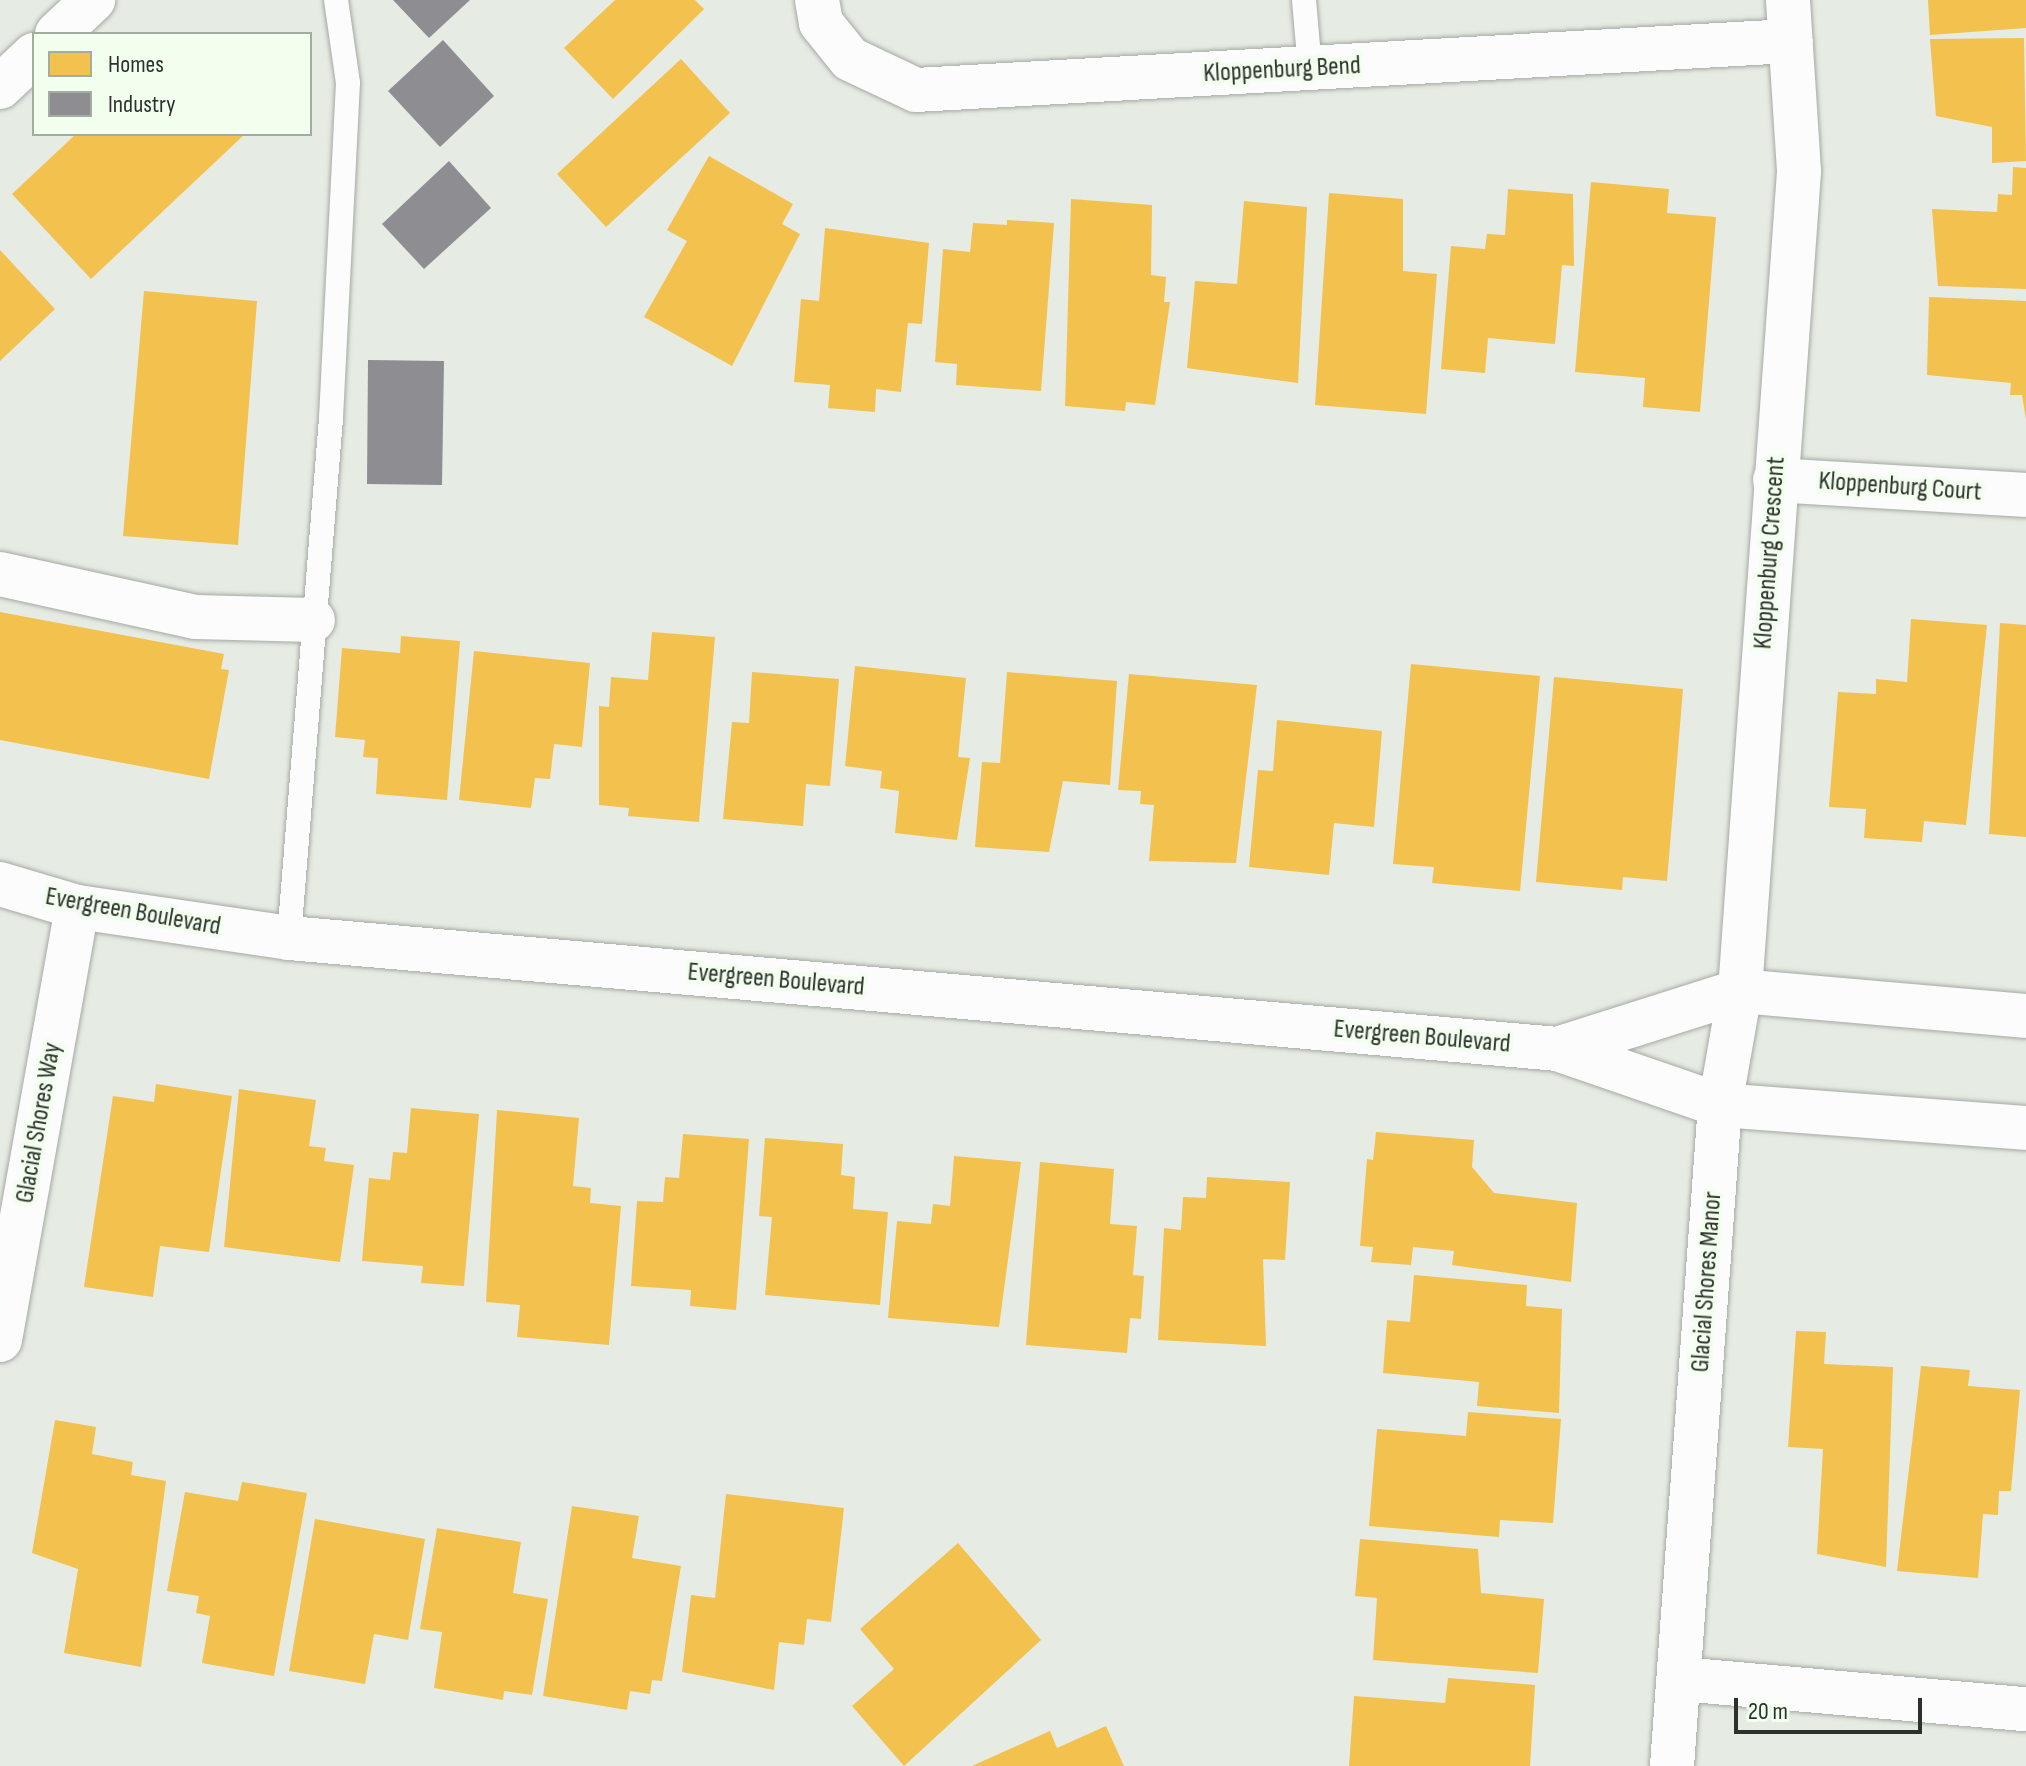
<!DOCTYPE html>
<html>
<head>
<meta charset="utf-8">
<style>
  body { margin:0 }
  #map { position:relative; width:2026px; height:1766px; overflow:hidden; background:#e6ece4; font-family:"Sofia Sans Condensed",sans-serif }
  div>[style] { position:absolute }
  .homes>* { inset:0; background:#f2c14e }
  .industry>* { inset:0; background:#8d8d92 }
  .roads { filter:drop-shadow(0 0 2px #a5a9a3) drop-shadow(0 0 2px #a5a9a3) }
  .lane>* { height:24px; margin:-12px; padding:0 12px; transform-origin:12px; border-radius:12px; background:#fbfcfb }
  .street>* { height:44px; margin:-22px; padding:0 22px; transform-origin:22px; border-radius:22px; background:#fbfcfb }
  .secondary>* { height:44px; margin:-22px; padding:0 22px; transform-origin:22px; border-radius:22px; background:#fbfcfb }
  span { translate:-50% -50%; white-space:nowrap; text-align:center; line-height:1.15; -webkit-text-stroke:8px #f2feee; paint-order:stroke }
  .street-label { font-size:26px; color:#2d312b }
  .legend { position:absolute; left:32px; top:32px; width:280px; height:104px; box-sizing:border-box; background:#f2feee; border:2px solid #a3aca0; margin:0; padding:10px 14px; list-style:none; font-size:24px; color:#2d312b }
  .legend li { display:flex; align-items:center; gap:16px; height:40px }
  .legend b { width:40px; border:2px solid #a3aca0 }
  .scale { position:absolute; left:1734px; top:1698px; width:188px; height:36px; box-sizing:border-box; border:4px solid #2d312b; border-top:0; padding-left:10px; font-size:24px; line-height:28px; white-space:nowrap; color:#2d312b; -webkit-text-stroke:6px #f2feee; paint-order:stroke }
</style>
</head>
<body>
<div id="map">
  <div class="homes">
    <div style="clip-path:polygon(615px 0,695px 0,704px 9px,613px 99px,564px 48px)"></div>
    <div style="clip-path:polygon(1928px 0,2026px 0,2026px 28px,1930px 35px)"></div>
    <div style="clip-path:polygon(2024px 38px,2026px 161px,1992px 163px,1992px 127px,1936px 116px,1930px 39px)"></div>
    <div style="clip-path:polygon(681px 59px,730px 113px,606px 227px,557px 174px)"></div>
    <div style="clip-path:polygon(76px 134px,245px 134px,91px 279px,12px 194px)"></div>
    <div style="clip-path:polygon(709px 156px,793px 204px,782px 224px,800px 234px,732px 366px,644px 317px,687px 241px,667px 230px)"></div>
    <div style="clip-path:polygon(2013px 167px,2026px 168px,2026px 289px,1938px 286px,1932px 209px,1997px 212px,1998px 194px,2012px 195px)"></div>
    <div style="clip-path:polygon(1591px 182px,1669px 189px,1667px 213px,1716px 217px,1700px 412px,1643px 407px,1645px 378px,1575px 372px)"></div>
    <div style="clip-path:polygon(1508px 189px,1573px 194px,1574px 266px,1562px 265px,1555px 344px,1488px 338px,1485px 373px,1441px 369px,1451px 246px,1485px 249px,1487px 234px,1505px 235px)"></div>
    <div style="clip-path:polygon(1329px 193px,1403px 199px,1403px 271px,1437px 274px,1426px 414px,1315px 405px)"></div>
    <div style="clip-path:polygon(1071px 199px,1152px 205px,1151px 275px,1166px 277px,1164px 302px,1170px 302px,1155px 405px,1126px 402px,1125px 411px,1065px 406px)"></div>
    <div style="clip-path:polygon(1244px 201px,1307px 207px,1298px 383px,1187px 368px,1195px 281px,1237px 284px)"></div>
    <div style="clip-path:polygon(1007px 220px,1054px 223px,1041px 391px,956px 385px,957px 364px,935px 362px,943px 249px,970px 252px,973px 223px,1007px 225px)"></div>
    <div style="clip-path:polygon(825px 228px,929px 243px,922px 324px,908px 323px,901px 392px,876px 389px,875px 412px,828px 408px,830px 385px,794px 382px,801px 299px,819px 301px)"></div>
    <div style="clip-path:polygon(0 250px,55px 309px,0 361px)"></div>
    <div style="clip-path:polygon(144px 291px,257px 301px,238px 545px,123px 536px)"></div>
    <div style="clip-path:polygon(1929px 297px,2026px 301px,2026px 420px,2022px 395px,2010px 395px,2011px 383px,1927px 375px)"></div>
    <div style="clip-path:polygon(0 612px,224px 654px,221px 669px,229px 670px,209px 779px,0 740px)"></div>
    <div style="clip-path:polygon(1911px 619px,1987px 625px,1966px 825px,1924px 821px,1922px 842px,1864px 838px,1866px 809px,1829px 807px,1838px 692px,1876px 694px,1876px 679px,1907px 682px)"></div>
    <div style="clip-path:polygon(2000px 623px,2026px 625px,2026px 837px,1989px 834px)"></div>
    <div style="clip-path:polygon(652px 632px,715px 637px,699px 822px,628px 816px,629px 808px,599px 805px,599px 706px,609px 707px,611px 677px,648px 680px)"></div>
    <div style="clip-path:polygon(401px 636px,460px 641px,447px 800px,376px 794px,378px 758px,363px 757px,365px 740px,335px 737px,342px 648px,400px 653px)"></div>
    <div style="clip-path:polygon(474px 651px,590px 663px,582px 747px,554px 744px,550px 779px,535px 778px,531px 808px,459px 800px)"></div>
    <div style="clip-path:polygon(1411px 664px,1540px 676px,1520px 891px,1432px 883px,1434px 867px,1393px 864px)"></div>
    <div style="clip-path:polygon(855px 666px,966px 678px,958px 757px,970px 758px,957px 840px,895px 833px,899px 791px,880px 788px,882px 771px,845px 766px)"></div>
    <div style="clip-path:polygon(752px 672px,839px 679px,830px 786px,806px 784px,803px 826px,723px 819px,732px 722px,749px 723px)"></div>
    <div style="clip-path:polygon(1007px 672px,1117px 681px,1110px 785px,1063px 781px,1049px 852px,975px 847px,982px 762px,1000px 763px)"></div>
    <div style="clip-path:polygon(1129px 674px,1257px 685px,1236px 863px,1149px 861px,1154px 805px,1140px 804px,1141px 791px,1118px 790px)"></div>
    <div style="clip-path:polygon(1554px 677px,1683px 689px,1667px 881px,1623px 877px,1622px 890px,1536px 882px)"></div>
    <div style="clip-path:polygon(1277px 720px,1382px 731px,1374px 827px,1334px 823px,1329px 875px,1249px 867px,1258px 770px,1273px 771px)"></div>
    <div style="clip-path:polygon(156px 1084px,232px 1096px,209px 1252px,160px 1246px,153px 1297px,84px 1287px,113px 1096px,154px 1102px)"></div>
    <div style="clip-path:polygon(239px 1089px,316px 1100px,309px 1146px,326px 1148px,324px 1161px,354px 1165px,340px 1262px,224px 1247px)"></div>
    <div style="clip-path:polygon(411px 1108px,479px 1114px,464px 1286px,421px 1283px,423px 1266px,362px 1261px,369px 1178px,390px 1180px,393px 1152px,407px 1153px)"></div>
    <div style="clip-path:polygon(497px 1110px,579px 1118px,573px 1186px,591px 1188px,590px 1203px,621px 1206px,609px 1345px,517px 1337px,520px 1305px,486px 1302px)"></div>
    <div style="clip-path:polygon(1376px 1132px,1474px 1140px,1472px 1167px,1494px 1193px,1577px 1203px,1571px 1282px,1452px 1265px,1454px 1251px,1413px 1247px,1411px 1265px,1371px 1262px,1373px 1247px,1360px 1246px,1367px 1159px,1373px 1160px)"></div>
    <div style="clip-path:polygon(683px 1134px,749px 1139px,736px 1310px,690px 1306px,691px 1290px,631px 1286px,637px 1201px,663px 1202px,665px 1177px,679px 1178px)"></div>
    <div style="clip-path:polygon(765px 1138px,843px 1144px,841px 1175px,855px 1177px,853px 1209px,888px 1212px,880px 1305px,765px 1295px,772px 1217px,759px 1216px)"></div>
    <div style="clip-path:polygon(954px 1156px,1021px 1162px,999px 1327px,888px 1318px,897px 1221px,931px 1224px,933px 1204px,950px 1206px)"></div>
    <div style="clip-path:polygon(1040px 1162px,1114px 1169px,1110px 1224px,1137px 1226px,1133px 1275px,1144px 1276px,1141px 1319px,1130px 1318px,1127px 1353px,1026px 1345px)"></div>
    <div style="clip-path:polygon(1207px 1177px,1290px 1182px,1285px 1260px,1263px 1259px,1266px 1346px,1158px 1340px,1164px 1228px,1181px 1230px,1183px 1197px,1206px 1198px)"></div>
    <div style="clip-path:polygon(1414px 1275px,1527px 1285px,1526px 1306px,1562px 1309px,1559px 1413px,1477px 1406px,1479px 1382px,1383px 1373px,1387px 1320px,1410px 1322px)"></div>
    <div style="clip-path:polygon(1796px 1331px,1826px 1332px,1824px 1364px,1893px 1367px,1886px 1567px,1817px 1554px,1823px 1449px,1788px 1447px)"></div>
    <div style="clip-path:polygon(1921px 1366px,1970px 1370px,1968px 1386px,2020px 1390px,2011px 1491px,1999px 1491px,1998px 1515px,1983px 1514px,1978px 1578px,1897px 1571px)"></div>
    <div style="clip-path:polygon(1468px 1412px,1561px 1419px,1553px 1523px,1500px 1520px,1499px 1537px,1369px 1526px,1377px 1429px,1466px 1436px)"></div>
    <div style="clip-path:polygon(55px 1420px,96px 1427px,92px 1454px,133px 1462px,131px 1475px,166px 1481px,141px 1667px,64px 1653px,78px 1569px,32px 1553px)"></div>
    <div style="clip-path:polygon(242px 1482px,307px 1493px,274px 1676px,202px 1663px,210px 1616px,196px 1613px,199px 1596px,167px 1591px,185px 1492px,238px 1501px)"></div>
    <div style="clip-path:polygon(726px 1494px,844px 1508px,831px 1622px,807px 1619px,804px 1645px,779px 1642px,774px 1690px,682px 1672px,691px 1595px,715px 1598px)"></div>
    <div style="clip-path:polygon(572px 1506px,639px 1516px,632px 1558px,681px 1566px,662px 1681px,652px 1680px,650px 1694px,630px 1691px,627px 1710px,543px 1696px)"></div>
    <div style="clip-path:polygon(315px 1519px,425px 1539px,408px 1640px,374px 1634px,365px 1684px,289px 1671px)"></div>
    <div style="clip-path:polygon(437px 1528px,521px 1542px,513px 1593px,548px 1599px,532px 1695px,504px 1691px,503px 1700px,434px 1688px,442px 1632px,420px 1629px)"></div>
    <div style="clip-path:polygon(1360px 1539px,1478px 1549px,1481px 1593px,1544px 1599px,1538px 1673px,1373px 1660px,1377px 1598px,1355px 1596px)"></div>
    <div style="clip-path:polygon(958px 1543px,1041px 1640px,904px 1766px,852px 1706px,894px 1669px,860px 1629px)"></div>
    <div style="clip-path:polygon(1448px 1678px,1535px 1685px,1530px 1766px,1349px 1766px,1354px 1696px,1445px 1703px)"></div>
    <div style="clip-path:polygon(1106px 1726px,1124px 1766px,972px 1766px,1050px 1731px,1057px 1748px)"></div>
  </div>
  <div class="industry">
    <div style="clip-path:polygon(393px 0,470px 0,429px 38px)"></div>
    <div style="clip-path:polygon(443px 40px,494px 96px,440px 147px,388px 91px)"></div>
    <div style="clip-path:polygon(449px 161px,491px 208px,424px 269px,382px 224px)"></div>
    <div style="clip-path:polygon(368px 360px,444px 361px,442px 485px,367px 484px)"></div>
  </div>
  <div class="roads">
    <div class="lane">
      <div style="left:1304px;top:0;width:69px;rotate:85deg"></div>
      <div style="left:289px;top:938px;width:522px;rotate:-85.38deg"></div>
      <div style="left:331px;top:418px;width:335px;rotate:-87.1deg"></div>
      <div style="left:348px;top:83px;width:84px;rotate:-98.2deg"></div>
    </div>
    <div class="street">
      <div style="left:817px;top:0;width:23px;rotate:80deg"></div>
      <div style="left:821px;top:23px;width:46px;rotate:51.1deg"></div>
      <div style="left:850px;top:59px;width:73px;rotate:25.2deg"></div>
      <div style="left:916px;top:90px;width:876px;rotate:-3.21deg"></div>
      <div style="left:57px;top:34px;width:50px;rotate:-43.4deg"></div>
      <div style="left:0;top:87px;width:47px;rotate:-43.3deg"></div>
      <div style="left:1775px;top:480px;width:251px;rotate:3.4deg"></div>
      <div style="left:0;top:574px;width:200px;rotate:12.4deg"></div>
      <div style="left:195px;top:617px;width:118px;rotate:1.5deg"></div>
      <div style="left:0;top:1340px;width:440px;rotate:-79.9deg"></div>
      <div style="left:1680px;top:1679px;width:347px;rotate:5deg"></div>
      <div style="left:1672px;top:1766px;width:663px;rotate:-85.85deg"></div>
      <div style="left:1720px;top:1105px;width:116px;rotate:-80deg"></div>
      <div style="left:1740px;top:991px;width:822px;rotate:-85.88deg"></div>
      <div style="left:1799px;top:171px;width:171px;rotate:-93.7deg"></div>
    </div>
    <div class="secondary">
      <div style="left:0;top:884px;width:80px;rotate:16.6deg"></div>
      <div style="left:77px;top:907px;width:214px;rotate:8.3deg"></div>
      <div style="left:289px;top:938px;width:1273px;rotate:5deg"></div>
      <div style="left:1557px;top:1049px;width:172px;rotate:19deg"></div>
      <div style="left:1720px;top:1105px;width:307px;rotate:4.3deg"></div>
      <div style="left:1557px;top:1049px;width:192px;rotate:-17.6deg"></div>
      <div style="left:1740px;top:991px;width:287px;rotate:5deg"></div>
    </div>
  </div>
  <div class="street-label">
    <span style="left:1282px;top:70px;rotate:-3deg">Kloppenburg Bend</span>
    <span style="left:1900px;top:487px;rotate:4deg">Kloppenburg Court</span>
    <span style="left:1770px;top:553px;rotate:-86deg">Kloppenburg Crescent</span>
    <span style="left:133px;top:912px;rotate:10deg">Evergreen Boulevard</span>
    <span style="left:776px;top:980px;rotate:5deg">Evergreen Boulevard</span>
    <span style="left:1422px;top:1037px;rotate:5deg">Evergreen Boulevard</span>
    <span style="left:39px;top:1123px;rotate:-80deg">Glacial Shores Way</span>
    <span style="left:1707px;top:1282px;rotate:-86deg">Glacial Shores Manor</span>
  </div>
  <ul class="legend">
  <li><b style="height:22px;background:#f2c14e"></b>Homes</li>
  <li><b style="height:22px;background:#8d8d92"></b>Industry</li>
  </ul>
  <div class="scale">20 m</div>
</div>
</body>
</html>
